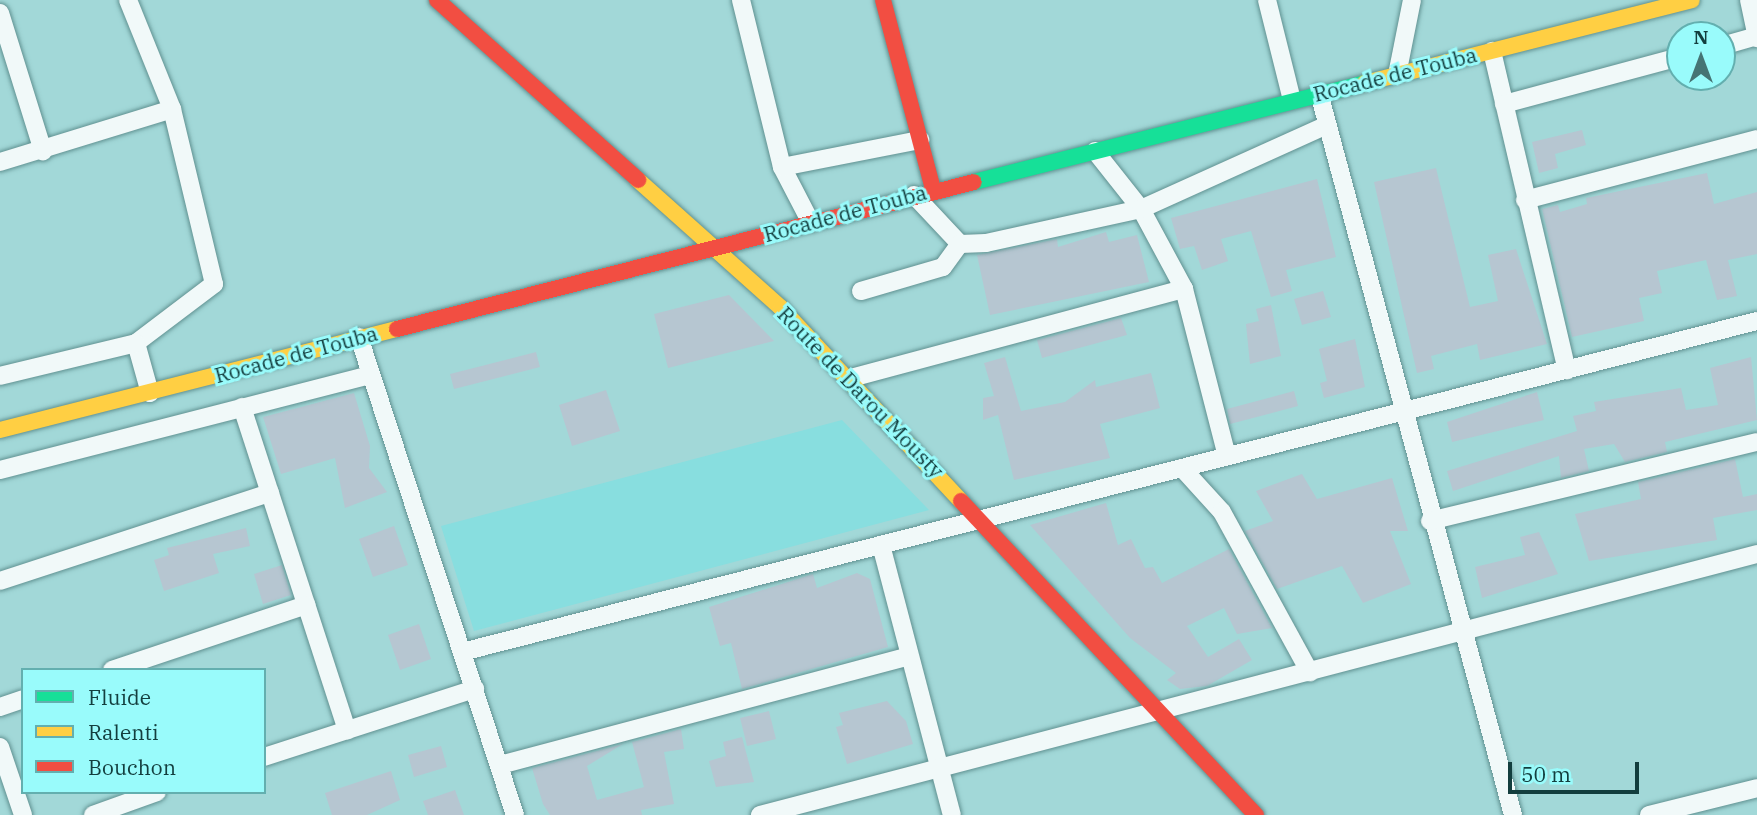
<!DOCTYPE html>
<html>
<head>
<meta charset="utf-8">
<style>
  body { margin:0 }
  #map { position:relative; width:1757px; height:815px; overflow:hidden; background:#a2d8d8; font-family:"IBM Plex Serif",serif }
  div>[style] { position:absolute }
  .built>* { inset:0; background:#88dedf }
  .building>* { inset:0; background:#b6c6d1 }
  .roads { filter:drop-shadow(0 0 2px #609191) drop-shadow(0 0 2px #609191) }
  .street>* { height:18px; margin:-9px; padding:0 9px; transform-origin:9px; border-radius:9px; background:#f1f9f9 }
  .fast>* { height:16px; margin:-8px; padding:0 8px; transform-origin:8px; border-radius:8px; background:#16e098 }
  .slow>* { height:16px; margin:-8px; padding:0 8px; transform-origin:8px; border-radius:8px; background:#ffcf43 }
  .jam>* { height:16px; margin:-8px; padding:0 8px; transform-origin:8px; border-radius:8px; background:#f24e42 }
  span { translate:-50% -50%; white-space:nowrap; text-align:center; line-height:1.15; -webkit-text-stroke:6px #99fbfb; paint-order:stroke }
  .street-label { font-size:21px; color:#133e3e }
  .legend { position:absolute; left:21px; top:668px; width:245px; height:126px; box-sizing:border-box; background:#99fbfb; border:2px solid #63afaf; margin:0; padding:9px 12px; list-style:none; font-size:21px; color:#133e3e }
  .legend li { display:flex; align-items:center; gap:14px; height:35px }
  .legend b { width:35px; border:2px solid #63afaf }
  .north { position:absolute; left:1666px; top:21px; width:70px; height:70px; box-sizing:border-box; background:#99fbfb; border:2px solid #63afaf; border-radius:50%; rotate:0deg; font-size:19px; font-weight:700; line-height:28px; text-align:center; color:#133e3e }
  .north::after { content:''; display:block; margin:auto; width:24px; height:32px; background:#457474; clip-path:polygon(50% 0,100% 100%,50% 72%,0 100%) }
  .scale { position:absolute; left:1508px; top:762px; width:131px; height:32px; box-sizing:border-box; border:4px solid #133e3e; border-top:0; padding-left:9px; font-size:21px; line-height:24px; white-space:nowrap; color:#133e3e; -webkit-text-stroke:5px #99fbfb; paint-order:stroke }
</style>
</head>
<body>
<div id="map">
  <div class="built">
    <div style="clip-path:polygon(842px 420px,929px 510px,474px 631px,441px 526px)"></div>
  </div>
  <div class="building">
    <div style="clip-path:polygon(1582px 130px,1586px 145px,1555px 154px,1558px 168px,1539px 173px,1532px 142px)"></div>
    <div style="clip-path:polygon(1436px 168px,1470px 307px,1498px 301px,1488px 255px,1516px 249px,1547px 344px,1480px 360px,1477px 344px,1431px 356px,1434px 369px,1417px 373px,1374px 182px)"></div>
    <div style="clip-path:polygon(1707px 173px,1714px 204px,1757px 192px,1757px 254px,1728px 260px,1737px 296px,1717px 300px,1706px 260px,1657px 271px,1662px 293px,1639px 298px,1644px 321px,1572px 337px,1542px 209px,1558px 205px,1560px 212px,1587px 204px,1586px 198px)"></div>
    <div style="clip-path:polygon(1317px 179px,1336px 257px,1286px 270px,1292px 291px,1271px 297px,1251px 231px,1221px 239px,1228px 261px,1202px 270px,1194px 246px,1180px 249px,1171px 218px)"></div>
    <div style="clip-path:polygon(1106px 232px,1109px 242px,1137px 235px,1149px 282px,990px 315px,977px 255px,1057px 239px,1058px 247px)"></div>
    <div style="clip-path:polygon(1323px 291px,1331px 317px,1302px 325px,1294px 299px)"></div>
    <div style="clip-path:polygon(729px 295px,774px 341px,668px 368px,654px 314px)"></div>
    <div style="clip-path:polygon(1271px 305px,1281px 356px,1250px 364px,1246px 324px,1259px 321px,1256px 309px)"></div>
    <div style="clip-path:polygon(1121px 318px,1127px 335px,1042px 358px,1037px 340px)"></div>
    <div style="clip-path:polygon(1355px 339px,1365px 387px,1324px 398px,1320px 383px,1327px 381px,1319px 349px)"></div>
    <div style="clip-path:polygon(536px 352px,540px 367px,454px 389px,450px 374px)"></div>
    <div style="clip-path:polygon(1005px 357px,1021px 411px,1065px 402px,1095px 380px,1096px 387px,1151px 373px,1160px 408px,1100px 424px,1110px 458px,1014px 480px,998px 415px,983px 420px,983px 398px,994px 396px,984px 363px)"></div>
    <div style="clip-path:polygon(1751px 357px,1757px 420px,1665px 442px,1667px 452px,1625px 462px,1614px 444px,1584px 449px,1589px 471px,1561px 478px,1559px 456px,1453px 491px,1447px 471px,1577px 431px,1573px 416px,1596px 411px,1594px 402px,1681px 388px,1686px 410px,1718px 405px,1710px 368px)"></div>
    <div style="clip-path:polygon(606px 390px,620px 431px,572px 446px,559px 405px)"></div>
    <div style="clip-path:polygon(1294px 391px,1298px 406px,1230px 424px,1227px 409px)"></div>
    <div style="clip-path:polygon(1537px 392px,1544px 420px,1452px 442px,1447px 422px)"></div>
    <div style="clip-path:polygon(354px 393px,370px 446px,369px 468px,387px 492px,345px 508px,335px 458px,281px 474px,263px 417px)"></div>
    <div style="clip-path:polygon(1735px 459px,1743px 497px,1757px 494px,1757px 510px,1713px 518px,1717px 540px,1589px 561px,1575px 514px,1641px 499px,1638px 482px)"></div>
    <div style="clip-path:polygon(1302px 474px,1317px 499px,1392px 478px,1408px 531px,1390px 531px,1411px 584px,1363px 603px,1342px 566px,1277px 589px,1245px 531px,1273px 521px,1256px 491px)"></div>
    <div style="clip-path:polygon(1106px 503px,1118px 545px,1131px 539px,1145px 568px,1153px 567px,1162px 583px,1229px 549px,1272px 628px,1237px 634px,1224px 608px,1187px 626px,1208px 657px,1239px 639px,1252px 660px,1207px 686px,1180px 689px,1167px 680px,1176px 673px,1130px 638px,1030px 525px)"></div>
    <div style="clip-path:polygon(394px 526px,408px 565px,373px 577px,359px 539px)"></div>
    <div style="clip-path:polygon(246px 528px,250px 546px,213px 554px,219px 573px,164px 591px,154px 560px,169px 555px,167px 548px)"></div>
    <div style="clip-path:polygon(1539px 532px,1558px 574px,1482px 598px,1475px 567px,1525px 555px,1520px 537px)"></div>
    <div style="clip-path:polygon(282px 565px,291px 595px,263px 604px,254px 574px)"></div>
    <div style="clip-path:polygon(857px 573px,870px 579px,888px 647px,742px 689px,731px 643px,720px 646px,709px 607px,813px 574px,817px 588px)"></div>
    <div style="clip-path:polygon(419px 624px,431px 659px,400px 670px,388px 635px)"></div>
    <div style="clip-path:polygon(887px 701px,906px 721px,913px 744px,847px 764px,836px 727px,843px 725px,839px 713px)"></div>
    <div style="clip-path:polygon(769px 711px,776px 739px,747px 746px,740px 718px)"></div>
    <div style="clip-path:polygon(681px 729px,684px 749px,664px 752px,674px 804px,641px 810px,642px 815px,550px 815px,543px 804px,532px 768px,623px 744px,587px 766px,597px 800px,644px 787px,632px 742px)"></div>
    <div style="clip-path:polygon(742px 737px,754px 782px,716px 787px,709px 761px,726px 756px,723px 742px)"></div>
    <div style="clip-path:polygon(441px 746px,447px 767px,414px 777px,408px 755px)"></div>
    <div style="clip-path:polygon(391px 771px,400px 800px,367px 815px,332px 815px,325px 793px)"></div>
    <div style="clip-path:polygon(455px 790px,464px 815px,428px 815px,423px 801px)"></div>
  </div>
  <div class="roads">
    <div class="street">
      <div style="left:128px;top:0;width:118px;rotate:68deg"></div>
      <div style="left:172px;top:109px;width:180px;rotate:76.5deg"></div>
      <div style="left:214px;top:284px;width:98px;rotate:142.9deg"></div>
      <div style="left:136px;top:343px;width:52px;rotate:74.4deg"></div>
      <div style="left:741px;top:0;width:172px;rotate:76.2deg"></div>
      <div style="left:782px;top:167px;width:63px;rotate:62.6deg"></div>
      <div style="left:1267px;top:0;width:103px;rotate:76deg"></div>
      <div style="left:1749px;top:0;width:39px;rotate:78deg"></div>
      <div style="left:0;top:13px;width:145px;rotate:72.7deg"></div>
      <div style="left:1722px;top:46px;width:36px;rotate:-16deg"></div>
      <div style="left:1492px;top:51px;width:328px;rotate:76.8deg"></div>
      <div style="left:1398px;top:70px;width:71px;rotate:-78.7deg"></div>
      <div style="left:1319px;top:93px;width:748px;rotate:74.96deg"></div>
      <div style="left:1504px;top:104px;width:182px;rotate:-15deg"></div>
      <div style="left:1095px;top:151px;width:74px;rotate:51.6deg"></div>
      <div style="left:1141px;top:209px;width:91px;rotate:61.7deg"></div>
      <div style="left:1184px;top:289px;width:172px;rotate:75.6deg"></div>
      <div style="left:0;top:162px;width:180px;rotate:-17.1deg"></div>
      <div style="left:782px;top:167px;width:141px;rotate:-11.1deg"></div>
      <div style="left:914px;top:195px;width:67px;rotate:46.8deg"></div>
      <div style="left:960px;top:244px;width:26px;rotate:-2deg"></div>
      <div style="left:986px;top:243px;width:159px;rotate:-12.4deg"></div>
      <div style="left:1141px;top:209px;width:202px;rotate:-24.3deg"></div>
      <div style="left:1525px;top:200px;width:240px;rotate:-14.7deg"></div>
      <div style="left:861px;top:291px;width:85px;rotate:-16.3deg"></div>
      <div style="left:943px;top:267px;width:29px;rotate:-54deg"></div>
      <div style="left:359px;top:337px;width:503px;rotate:71.93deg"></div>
      <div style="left:0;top:376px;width:140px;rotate:-13.6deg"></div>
      <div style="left:851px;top:378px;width:345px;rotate:-15deg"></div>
      <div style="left:242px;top:407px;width:340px;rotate:72deg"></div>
      <div style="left:1182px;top:468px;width:59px;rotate:47.7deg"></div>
      <div style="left:1222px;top:512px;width:183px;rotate:61.3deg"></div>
      <div style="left:0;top:470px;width:381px;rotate:-14.4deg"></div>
      <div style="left:1430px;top:521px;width:336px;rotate:-13.6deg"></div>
      <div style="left:881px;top:545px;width:279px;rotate:75.3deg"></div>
      <div style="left:0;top:581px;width:284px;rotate:-18.1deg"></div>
      <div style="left:462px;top:652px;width:1337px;rotate:-14.34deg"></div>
      <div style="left:112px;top:670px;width:205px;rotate:-18.5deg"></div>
      <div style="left:0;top:707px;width:24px;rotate:-19deg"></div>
      <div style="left:0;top:747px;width:72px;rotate:71.3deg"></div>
      <div style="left:264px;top:757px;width:222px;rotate:-17.9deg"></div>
      <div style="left:500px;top:765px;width:423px;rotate:-14.9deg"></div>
      <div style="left:93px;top:815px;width:68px;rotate:-19.8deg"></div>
      <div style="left:760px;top:815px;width:1031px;rotate:-14.67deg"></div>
      <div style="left:1649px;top:815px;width:111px;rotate:-14deg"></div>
    </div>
    <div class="fast">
      <div style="left:974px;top:182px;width:403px;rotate:-14.2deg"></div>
    </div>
    <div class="slow">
      <div style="left:1365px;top:83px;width:337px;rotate:-14.2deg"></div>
      <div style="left:638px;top:180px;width:192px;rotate:41.8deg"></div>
      <div style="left:781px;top:308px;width:264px;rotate:47deg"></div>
      <div style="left:0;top:430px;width:410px;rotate:-14.3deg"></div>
    </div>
    <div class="jam">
      <div style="left:437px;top:0;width:270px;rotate:41.8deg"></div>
      <div style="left:883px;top:0;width:196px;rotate:75.2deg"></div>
      <div style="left:397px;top:329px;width:595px;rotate:-14.29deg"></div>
      <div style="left:961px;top:501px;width:431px;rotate:46.8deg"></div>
    </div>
  </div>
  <div class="street-label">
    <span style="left:1395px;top:74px;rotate:-14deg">Rocade de Touba</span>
    <span style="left:845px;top:213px;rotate:-15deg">Rocade de Touba</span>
    <span style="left:296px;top:354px;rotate:-15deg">Rocade de Touba</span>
    <span style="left:861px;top:392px;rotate:46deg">Route de Darou Mousty</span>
  </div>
  <ul class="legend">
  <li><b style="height:9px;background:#16e098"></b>Fluide</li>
  <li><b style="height:9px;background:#ffcf43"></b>Ralenti</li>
  <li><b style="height:9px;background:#f24e42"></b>Bouchon</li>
  </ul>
  <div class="north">N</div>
  <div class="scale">50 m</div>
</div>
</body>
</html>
